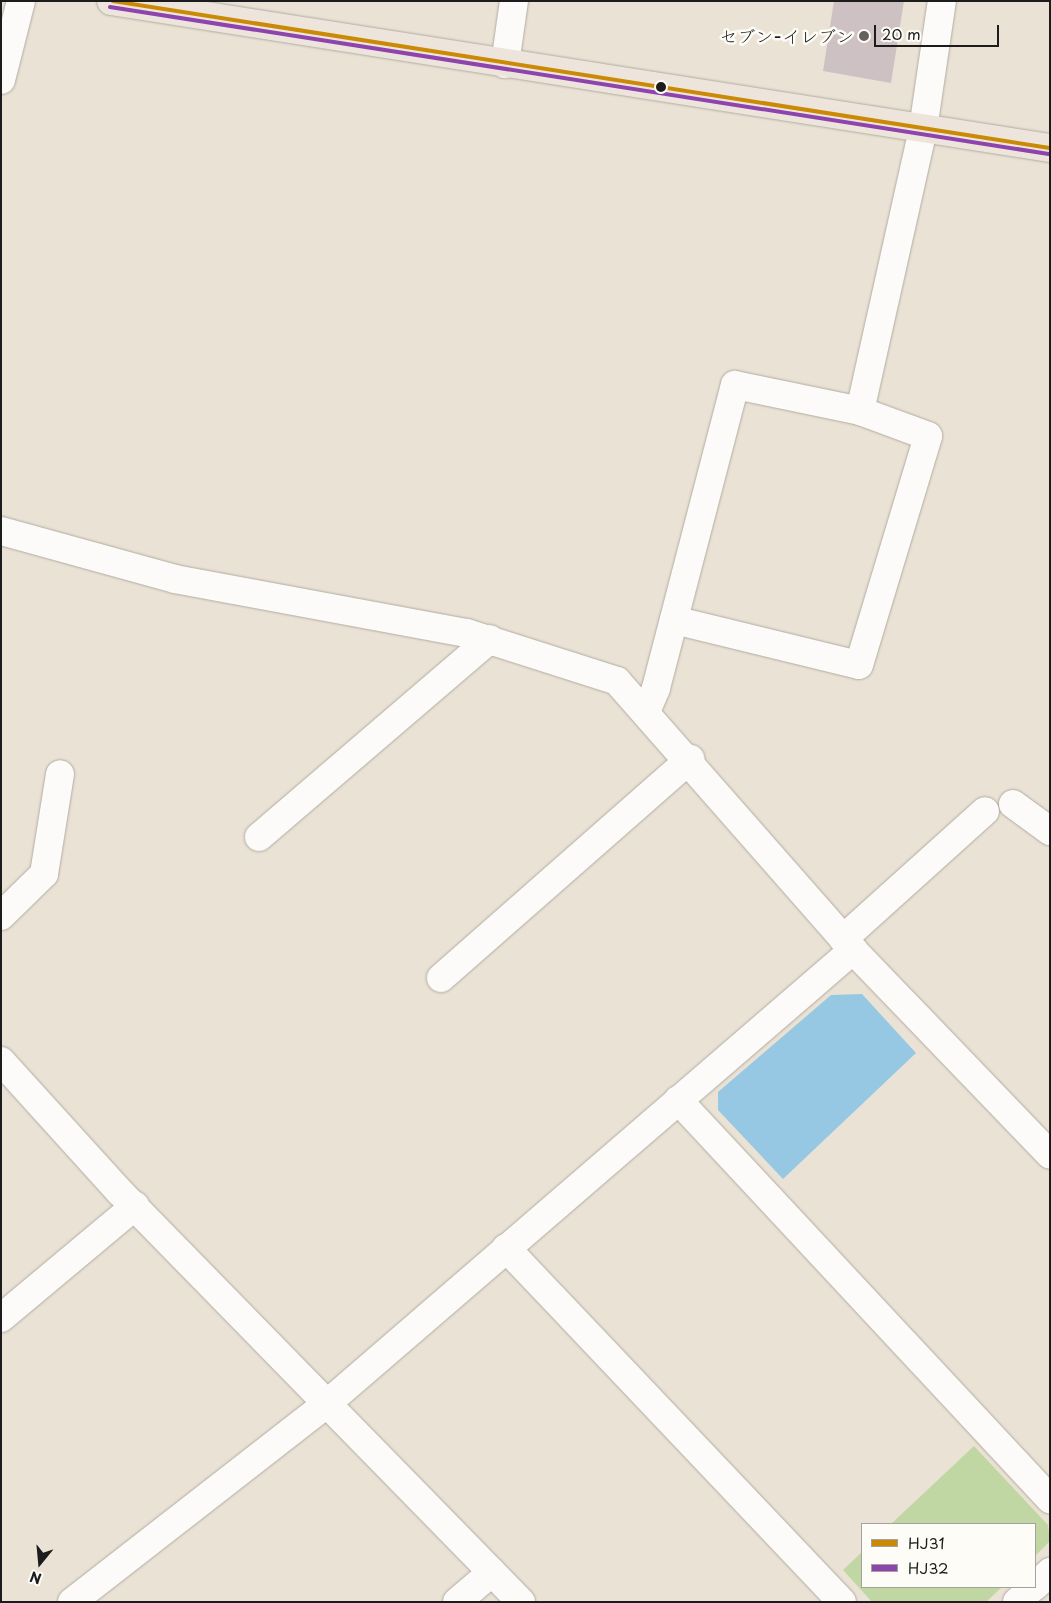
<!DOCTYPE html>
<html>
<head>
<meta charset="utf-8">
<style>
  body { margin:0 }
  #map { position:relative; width:1051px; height:1603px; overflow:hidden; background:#eae2d4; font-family:"Playpen Sans","Klee One",sans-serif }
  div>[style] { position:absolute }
  .green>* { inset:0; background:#c0d7a4 }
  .water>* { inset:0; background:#96c8e4 }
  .building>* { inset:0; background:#cec1c3 }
  .roads { filter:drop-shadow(0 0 1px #b0aca2) drop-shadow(0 0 1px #b0aca2) }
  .street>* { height:28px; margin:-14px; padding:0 14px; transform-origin:14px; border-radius:14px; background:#fcfbf9 }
  .primary>* { height:28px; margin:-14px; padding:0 14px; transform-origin:14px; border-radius:14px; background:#ede5dc }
  .bus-1>* { height:4px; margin:-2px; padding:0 2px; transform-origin:2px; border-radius:2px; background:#cb8a06 }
  .bus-2>* { height:4px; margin:-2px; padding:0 2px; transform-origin:2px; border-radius:2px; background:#8e44ad }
  .dots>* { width:14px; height:14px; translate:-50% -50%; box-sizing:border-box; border:2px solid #fdfcf7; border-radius:50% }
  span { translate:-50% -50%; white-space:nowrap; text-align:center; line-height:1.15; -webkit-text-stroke:5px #fdfcf7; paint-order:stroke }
  .poi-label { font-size:18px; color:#1c1c1c }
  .right { translate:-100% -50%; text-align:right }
  .frame { position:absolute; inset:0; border:2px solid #1c1c1c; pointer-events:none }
  .legend { position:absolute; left:861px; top:1523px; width:175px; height:65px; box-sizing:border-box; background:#fdfcf7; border:1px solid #a3a29f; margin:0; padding:6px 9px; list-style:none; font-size:15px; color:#1c1c1c }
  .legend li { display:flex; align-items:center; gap:10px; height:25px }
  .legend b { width:25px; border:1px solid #a3a29f }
  .north { position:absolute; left:15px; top:1538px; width:50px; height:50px; -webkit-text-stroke:4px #fdfcf7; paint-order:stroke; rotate:197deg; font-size:14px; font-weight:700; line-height:20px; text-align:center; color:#1c1c1c }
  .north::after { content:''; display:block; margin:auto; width:18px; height:22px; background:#1c1c1c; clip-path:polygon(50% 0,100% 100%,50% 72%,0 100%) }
  .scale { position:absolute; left:874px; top:25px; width:125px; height:22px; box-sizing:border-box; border:2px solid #1c1c1c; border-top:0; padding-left:6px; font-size:15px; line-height:18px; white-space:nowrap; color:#1c1c1c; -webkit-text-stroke:4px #fdfcf7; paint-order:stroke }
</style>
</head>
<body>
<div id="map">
  <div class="green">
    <div style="clip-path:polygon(974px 1446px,1048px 1525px,1050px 1541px,1035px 1556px,1035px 1524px,891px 1524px)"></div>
    <div style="clip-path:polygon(862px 1552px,862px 1587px,1002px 1587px,986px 1602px,872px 1602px,843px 1570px)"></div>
  </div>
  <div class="water">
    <div style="clip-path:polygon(862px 994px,916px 1053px,783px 1179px,718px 1110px,718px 1092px,831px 995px)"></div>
  </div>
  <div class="building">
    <div style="clip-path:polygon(834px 1px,904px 1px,891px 83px,823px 71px)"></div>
  </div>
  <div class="roads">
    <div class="street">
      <div style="left:505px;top:64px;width:64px;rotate:-81.9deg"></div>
      <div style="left:1px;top:80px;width:81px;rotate:-75.8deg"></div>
      <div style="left:1px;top:531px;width:180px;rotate:15.4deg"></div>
      <div style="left:175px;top:579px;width:297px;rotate:10.5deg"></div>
      <div style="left:467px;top:633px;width:157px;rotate:17.7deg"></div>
      <div style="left:617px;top:681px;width:358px;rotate:48.7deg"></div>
      <div style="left:853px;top:950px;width:284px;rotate:46.1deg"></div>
      <div style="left:674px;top:620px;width:190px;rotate:13.7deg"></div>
      <div style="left:859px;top:665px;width:239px;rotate:-73.2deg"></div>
      <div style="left:928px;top:436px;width:72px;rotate:-159.8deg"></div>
      <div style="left:646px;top:712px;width:26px;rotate:-67deg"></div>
      <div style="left:656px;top:688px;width:313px;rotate:-75.4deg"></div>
      <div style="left:735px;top:385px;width:128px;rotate:11.7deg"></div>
      <div style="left:860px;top:411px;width:289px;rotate:-77.4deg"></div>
      <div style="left:923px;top:129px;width:129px;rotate:-81.6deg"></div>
      <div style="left:1013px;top:804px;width:46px;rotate:36.1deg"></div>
      <div style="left:259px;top:837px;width:304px;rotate:-40.6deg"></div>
      <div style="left:1px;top:916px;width:60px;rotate:-44.3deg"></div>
      <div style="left:44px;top:874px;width:101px;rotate:-80.9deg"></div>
      <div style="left:843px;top:939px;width:191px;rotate:-42deg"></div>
      <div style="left:441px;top:978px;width:332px;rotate:-41.3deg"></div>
      <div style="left:1px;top:1061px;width:176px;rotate:47.8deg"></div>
      <div style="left:119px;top:1191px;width:575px;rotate:45.63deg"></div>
      <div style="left:678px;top:1100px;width:546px;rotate:47.01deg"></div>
      <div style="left:506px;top:1248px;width:488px;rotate:46.5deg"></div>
      <div style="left:1px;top:1318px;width:175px;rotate:-39.9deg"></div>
      <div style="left:1035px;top:1586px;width:21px;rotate:-43deg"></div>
      <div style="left:72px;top:1602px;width:327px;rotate:-37.9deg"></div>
      <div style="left:330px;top:1401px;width:691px;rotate:-40.77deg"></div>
      <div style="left:457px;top:1602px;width:46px;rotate:-40.6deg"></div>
      <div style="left:1017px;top:1602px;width:22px;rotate:-43deg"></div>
    </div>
    <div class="primary">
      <div style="left:111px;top:1px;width:950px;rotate:8.9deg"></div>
    </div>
  </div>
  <div class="bus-1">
    <div style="left:113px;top:1px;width:948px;rotate:8.92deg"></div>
  </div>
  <div class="bus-2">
    <div style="left:110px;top:7px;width:950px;rotate:8.9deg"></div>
  </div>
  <div class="dots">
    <div style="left:864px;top:36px;background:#64615c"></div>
    <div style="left:661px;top:87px;background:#1c1c1c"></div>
  </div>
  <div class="poi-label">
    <span class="right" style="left:854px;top:36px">セブン-イレブン</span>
  </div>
  <div class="frame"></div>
  <ul class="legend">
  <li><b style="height:6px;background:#cb8a06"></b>HJ31</li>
  <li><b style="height:6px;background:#8e44ad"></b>HJ32</li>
  </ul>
  <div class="north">N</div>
  <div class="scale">20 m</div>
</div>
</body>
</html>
